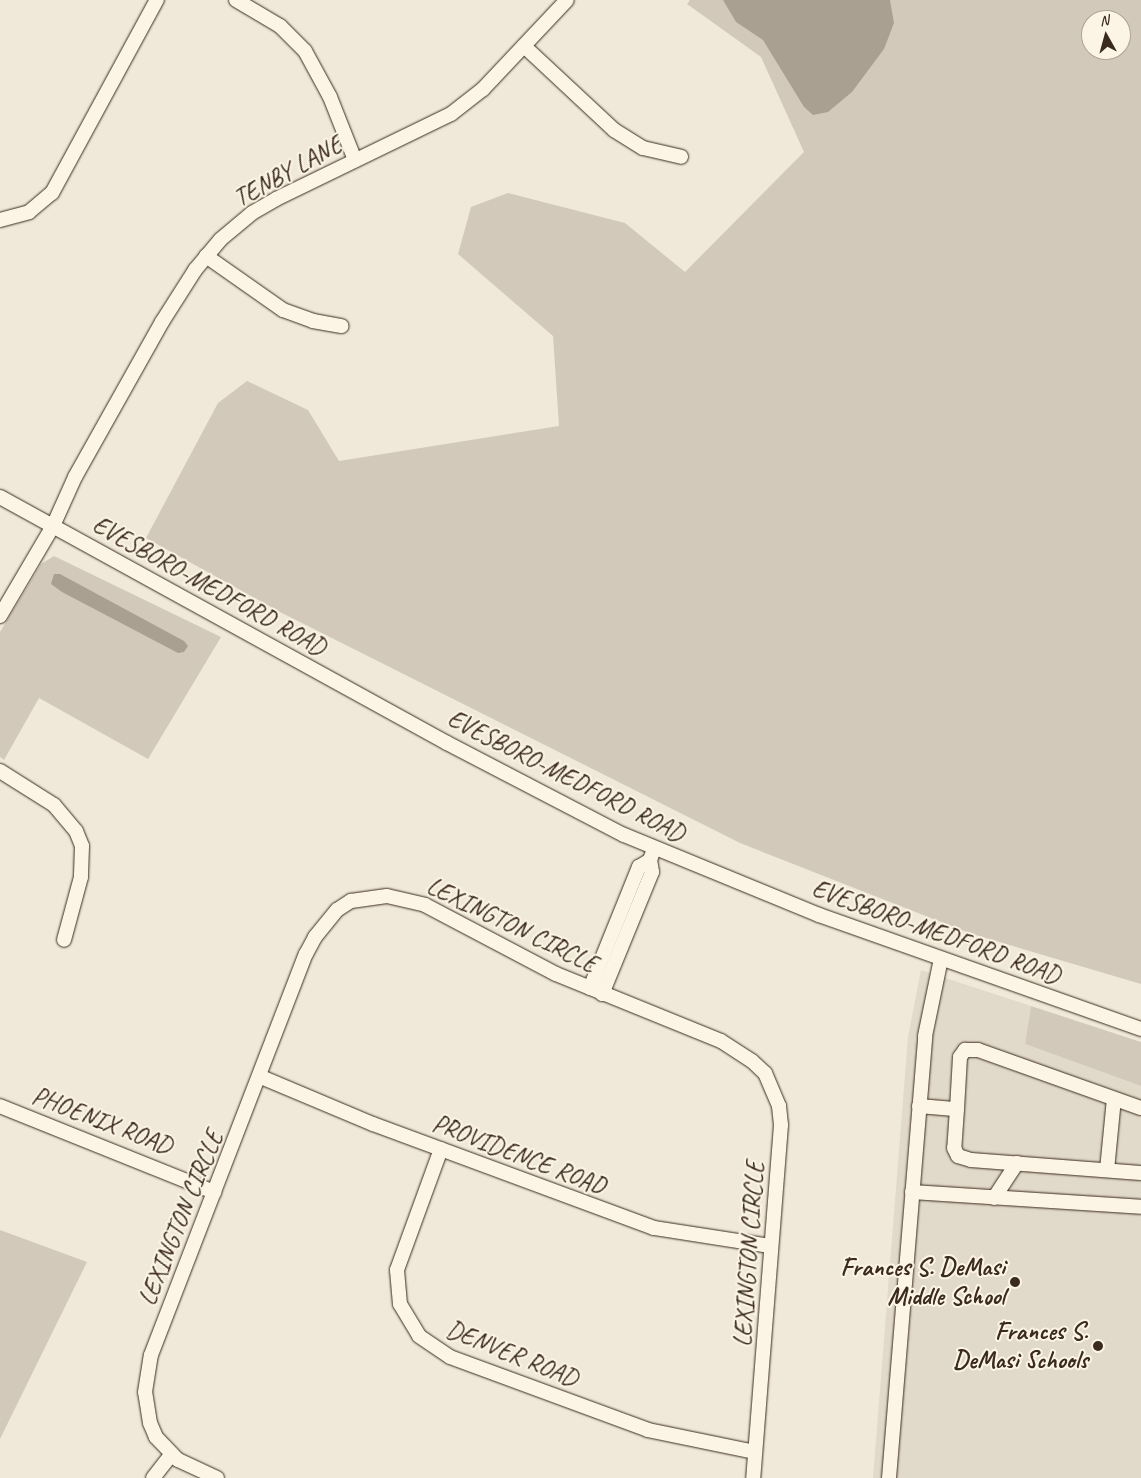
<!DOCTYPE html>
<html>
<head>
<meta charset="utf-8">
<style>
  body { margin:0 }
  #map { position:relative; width:1141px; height:1478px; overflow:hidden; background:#f0e9d9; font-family:Caveat,sans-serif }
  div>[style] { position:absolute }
  .built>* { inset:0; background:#e1d9c9 }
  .green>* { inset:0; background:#d2c9ba }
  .water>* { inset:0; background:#aaa091 }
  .roads { filter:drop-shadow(0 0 1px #3b2a1e) drop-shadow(0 0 1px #3b2a1e) }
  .minor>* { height:14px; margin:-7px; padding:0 7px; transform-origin:7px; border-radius:7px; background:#fcf5e5 }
  .dots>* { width:14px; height:14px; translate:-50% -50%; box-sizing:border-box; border:2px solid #fcf5e5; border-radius:50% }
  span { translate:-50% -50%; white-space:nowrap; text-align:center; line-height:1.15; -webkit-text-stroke:4px #fcf5e5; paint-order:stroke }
  .street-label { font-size:25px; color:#3b2a1e }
  .poi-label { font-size:25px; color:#3b2a1e; font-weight:700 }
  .right { translate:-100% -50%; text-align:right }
  .north { position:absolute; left:1081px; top:10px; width:50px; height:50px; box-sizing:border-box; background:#fcf5e5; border:1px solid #afa495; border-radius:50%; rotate:353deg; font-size:14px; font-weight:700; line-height:20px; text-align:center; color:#3b2a1e }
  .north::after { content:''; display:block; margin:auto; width:18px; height:22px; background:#3b2a1e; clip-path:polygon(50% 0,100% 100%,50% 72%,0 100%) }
</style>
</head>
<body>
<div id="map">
  <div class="built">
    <div style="clip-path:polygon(921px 970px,1031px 1006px,1025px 1044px,1141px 1086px,1141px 1478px,873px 1478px,908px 1037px)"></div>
  </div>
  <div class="green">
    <div style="clip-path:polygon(evenodd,690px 0,1141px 0,1141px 984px,969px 933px,740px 843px,282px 613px,146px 538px,218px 403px,247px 381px,308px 410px,339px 461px,559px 426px,553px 336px,458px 254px,471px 207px,508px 193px,625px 223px,685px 272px,804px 152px,761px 57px,687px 4px,690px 0,1091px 20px,1121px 20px,1121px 50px,1091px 50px,1091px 20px)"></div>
    <div style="clip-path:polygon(54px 556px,221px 637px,148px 759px,39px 698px,4px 760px,0 757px,0 632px,41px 564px)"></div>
    <div style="clip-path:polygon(1031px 1006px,1141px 1042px,1141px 1086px,1025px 1044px)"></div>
    <div style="clip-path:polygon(0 1230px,87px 1262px,0 1439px)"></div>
  </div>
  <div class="water">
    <div style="clip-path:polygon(723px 0,890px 0,894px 23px,884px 49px,852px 92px,828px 112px,813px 115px,804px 107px,763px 40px,736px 22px)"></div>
    <div style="clip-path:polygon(54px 574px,60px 574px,184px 641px,188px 646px,184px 652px,178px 653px,62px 592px,51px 584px)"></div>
  </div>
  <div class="roads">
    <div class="minor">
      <div style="left:236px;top:0;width:51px;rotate:30.6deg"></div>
      <div style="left:280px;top:26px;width:35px;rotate:45deg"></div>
      <div style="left:305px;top:51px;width:52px;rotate:61.5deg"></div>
      <div style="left:330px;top:97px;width:68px;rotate:68.4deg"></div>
      <div style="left:524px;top:46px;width:123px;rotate:43deg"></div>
      <div style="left:614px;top:130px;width:34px;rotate:32deg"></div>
      <div style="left:643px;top:148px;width:39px;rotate:13deg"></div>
      <div style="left:0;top:220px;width:30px;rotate:-15deg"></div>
      <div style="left:29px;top:212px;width:30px;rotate:-40deg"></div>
      <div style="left:52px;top:193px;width:220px;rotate:-61.5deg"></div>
      <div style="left:206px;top:256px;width:94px;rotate:35deg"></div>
      <div style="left:283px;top:310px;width:32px;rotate:20deg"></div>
      <div style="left:313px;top:321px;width:29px;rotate:10deg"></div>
      <div style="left:0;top:497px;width:510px;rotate:28.83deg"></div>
      <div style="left:447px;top:743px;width:199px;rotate:27.5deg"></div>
      <div style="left:624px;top:835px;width:211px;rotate:22.3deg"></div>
      <div style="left:819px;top:915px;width:342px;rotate:19.5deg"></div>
      <div style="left:0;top:616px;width:104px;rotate:-59.5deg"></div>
      <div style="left:53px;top:526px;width:54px;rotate:-65.8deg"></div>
      <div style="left:75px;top:477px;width:178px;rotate:-60.7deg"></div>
      <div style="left:162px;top:322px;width:62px;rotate:-57.6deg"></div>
      <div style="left:195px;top:270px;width:40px;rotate:-50deg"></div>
      <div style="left:221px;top:239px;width:40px;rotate:-40deg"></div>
      <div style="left:252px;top:213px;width:28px;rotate:-30deg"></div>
      <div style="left:276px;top:199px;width:195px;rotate:-25.9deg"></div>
      <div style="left:451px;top:114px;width:41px;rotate:-38deg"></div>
      <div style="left:483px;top:89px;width:122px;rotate:-46.7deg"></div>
      <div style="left:0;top:771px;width:64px;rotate:32.2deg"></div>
      <div style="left:54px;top:805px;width:34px;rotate:50deg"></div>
      <div style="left:76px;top:831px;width:16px;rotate:68deg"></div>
      <div style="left:82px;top:846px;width:31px;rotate:92deg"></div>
      <div style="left:81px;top:877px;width:65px;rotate:105.1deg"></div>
      <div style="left:590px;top:988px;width:131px;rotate:-68deg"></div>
      <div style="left:639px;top:867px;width:13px;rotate:-32deg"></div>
      <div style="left:650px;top:860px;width:12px;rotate:-70deg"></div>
      <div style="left:602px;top:994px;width:132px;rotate:-67.7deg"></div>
      <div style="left:652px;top:872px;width:12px;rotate:-99deg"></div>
      <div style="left:261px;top:1077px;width:121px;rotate:22.8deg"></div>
      <div style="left:373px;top:1124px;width:300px;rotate:20.3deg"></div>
      <div style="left:654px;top:1228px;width:117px;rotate:8.8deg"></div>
      <div style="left:0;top:1106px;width:231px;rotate:21.9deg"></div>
      <div style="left:919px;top:1106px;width:38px;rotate:5deg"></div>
      <div style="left:957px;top:1109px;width:52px;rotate:-86.7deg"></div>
      <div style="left:960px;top:1057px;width:9px;rotate:-54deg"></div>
      <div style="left:965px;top:1050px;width:13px"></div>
      <div style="left:978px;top:1050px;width:173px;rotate:19.6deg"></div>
      <div style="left:957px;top:1109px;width:39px;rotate:94deg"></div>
      <div style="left:954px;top:1148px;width:9px;rotate:63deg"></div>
      <div style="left:958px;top:1156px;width:14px;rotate:17deg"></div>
      <div style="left:971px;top:1160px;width:170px;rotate:4.4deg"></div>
      <div style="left:441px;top:1149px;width:129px;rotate:110deg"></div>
      <div style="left:397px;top:1270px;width:34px;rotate:85deg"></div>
      <div style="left:400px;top:1304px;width:37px;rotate:59deg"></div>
      <div style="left:419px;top:1336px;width:37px;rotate:34deg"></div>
      <div style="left:450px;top:1357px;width:211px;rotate:20.2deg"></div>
      <div style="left:648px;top:1430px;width:109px;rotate:11.6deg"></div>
      <div style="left:1107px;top:1170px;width:71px;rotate:-84.4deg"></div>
      <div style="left:912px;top:1192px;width:229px;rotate:3.7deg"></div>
      <div style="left:994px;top:1198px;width:42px;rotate:-56.7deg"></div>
      <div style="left:153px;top:1478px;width:29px;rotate:-52deg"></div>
      <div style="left:217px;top:1478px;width:43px;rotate:-155.2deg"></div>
      <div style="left:178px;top:1460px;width:32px;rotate:-134deg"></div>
      <div style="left:156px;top:1437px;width:15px;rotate:-113deg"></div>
      <div style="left:150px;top:1423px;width:31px;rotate:-99deg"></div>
      <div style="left:145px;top:1392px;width:37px;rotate:-81deg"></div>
      <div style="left:151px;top:1355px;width:430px;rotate:-68.9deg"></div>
      <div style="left:306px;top:954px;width:19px;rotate:-62deg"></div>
      <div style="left:315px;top:937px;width:35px;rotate:-51deg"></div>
      <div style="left:337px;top:910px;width:17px;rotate:-33deg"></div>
      <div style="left:351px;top:901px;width:36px;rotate:-8deg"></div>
      <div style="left:387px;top:896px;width:39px;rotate:13deg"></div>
      <div style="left:425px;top:905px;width:148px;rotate:27.8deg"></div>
      <div style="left:556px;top:974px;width:178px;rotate:22.1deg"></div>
      <div style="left:721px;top:1041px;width:37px;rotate:33deg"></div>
      <div style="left:752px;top:1061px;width:18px;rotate:43deg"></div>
      <div style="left:765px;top:1073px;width:36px;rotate:67deg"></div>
      <div style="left:779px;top:1106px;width:19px;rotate:84deg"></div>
      <div style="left:781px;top:1125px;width:354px;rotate:94.5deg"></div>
      <div style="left:889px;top:1478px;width:443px;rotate:-85.3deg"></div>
      <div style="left:925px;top:1036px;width:79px;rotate:-78.3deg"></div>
    </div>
  </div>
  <div class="dots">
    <div style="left:1015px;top:1282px;background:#3b2a1e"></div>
    <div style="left:1098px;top:1346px;background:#3b2a1e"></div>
  </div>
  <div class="street-label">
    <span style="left:288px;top:172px;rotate:-29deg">TENBY LANE</span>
    <span style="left:209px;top:586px;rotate:29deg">EVESBORO-MEDFORD ROAD</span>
    <span style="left:566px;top:776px;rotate:27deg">EVESBORO-MEDFORD ROAD</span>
    <span style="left:512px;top:925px;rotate:26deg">LEXINGTON CIRCLE</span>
    <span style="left:936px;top:932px;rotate:20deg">EVESBORO-MEDFORD ROAD</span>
    <span style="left:102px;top:1121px;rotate:21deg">PHOENIX ROAD</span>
    <span style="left:519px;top:1155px;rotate:21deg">PROVIDENCE ROAD</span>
    <span style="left:181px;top:1218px;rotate:-68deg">LEXINGTON CIRCLE</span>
    <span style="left:749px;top:1254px;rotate:-86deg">LEXINGTON CIRCLE</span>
    <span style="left:512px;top:1354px;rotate:22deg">DENVER ROAD</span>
  </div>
  <div class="poi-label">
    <span class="right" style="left:1005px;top:1282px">Frances S. DeMasi<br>Middle School</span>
    <span class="right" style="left:1088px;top:1346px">Frances S.<br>DeMasi Schools</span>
  </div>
  <div class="north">N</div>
</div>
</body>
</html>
